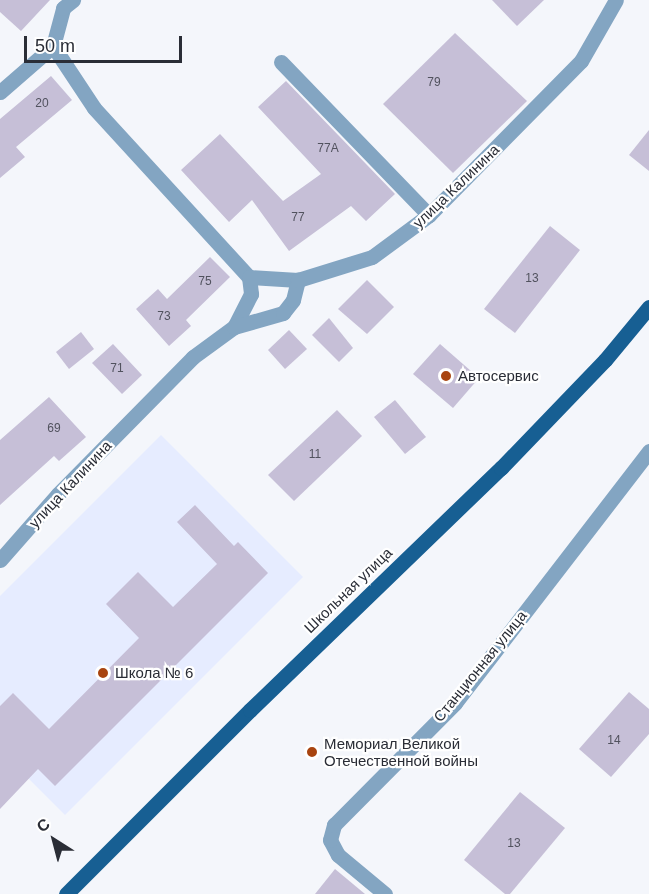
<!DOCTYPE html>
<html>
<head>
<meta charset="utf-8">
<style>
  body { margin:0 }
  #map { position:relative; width:649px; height:894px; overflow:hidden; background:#f4f6fb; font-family:Helvetica,sans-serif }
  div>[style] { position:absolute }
  .built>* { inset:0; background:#e6ecff }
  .building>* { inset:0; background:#c6bfd7 }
  .minor>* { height:15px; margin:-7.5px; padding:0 7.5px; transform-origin:7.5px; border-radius:7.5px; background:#83a5c2 }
  .major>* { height:15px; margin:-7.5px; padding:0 7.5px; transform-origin:7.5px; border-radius:7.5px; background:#175f93 }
  .dots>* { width:16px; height:16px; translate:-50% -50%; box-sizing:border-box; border:3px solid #fff; border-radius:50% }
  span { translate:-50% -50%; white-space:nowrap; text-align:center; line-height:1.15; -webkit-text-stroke:4.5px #fff; paint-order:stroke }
  .number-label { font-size:12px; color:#51525e }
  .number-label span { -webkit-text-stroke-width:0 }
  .street-label { font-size:15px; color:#2a2d36 }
  .poi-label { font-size:15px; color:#2a2d36 }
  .left { translate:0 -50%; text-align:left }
  .north { position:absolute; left:24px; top:810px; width:60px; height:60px; -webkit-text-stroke:4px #fff; paint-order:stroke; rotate:324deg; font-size:16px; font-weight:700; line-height:24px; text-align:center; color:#2a2d36 }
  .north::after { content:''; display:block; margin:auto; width:21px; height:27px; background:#2a2d36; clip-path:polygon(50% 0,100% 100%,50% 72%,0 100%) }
  .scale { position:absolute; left:24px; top:36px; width:158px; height:27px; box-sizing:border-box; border:3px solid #2a2d36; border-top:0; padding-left:8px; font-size:18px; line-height:21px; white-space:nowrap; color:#2a2d36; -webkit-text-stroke:4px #fff; paint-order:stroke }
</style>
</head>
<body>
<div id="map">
  <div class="built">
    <div style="clip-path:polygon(161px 435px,303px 577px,65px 815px,0 750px,0 596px)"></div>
  </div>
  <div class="building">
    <div style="clip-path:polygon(0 0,50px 0,21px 31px,0 12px)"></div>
    <div style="clip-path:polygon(492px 0,544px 0,517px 26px)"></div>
    <div style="clip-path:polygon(455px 33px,527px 101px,453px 173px,383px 104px)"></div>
    <div style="clip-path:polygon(51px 76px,72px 100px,16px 147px,25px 157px,0 178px,0 119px)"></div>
    <div style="clip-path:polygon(286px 81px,395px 194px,366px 221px,351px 206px,289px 251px,252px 200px,229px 222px,181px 170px,220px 134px,283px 201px,321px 174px,258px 107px)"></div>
    <div style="clip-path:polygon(649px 130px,649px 171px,629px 155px)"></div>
    <div style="clip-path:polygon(550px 226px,580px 250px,515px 333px,484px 309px)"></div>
    <div style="clip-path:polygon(210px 257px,230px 277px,186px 320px,191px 326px,169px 346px,136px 309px,158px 289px,167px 299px)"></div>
    <div style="clip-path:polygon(367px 280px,394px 307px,367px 334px,338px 309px)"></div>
    <div style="clip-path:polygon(329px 318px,353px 348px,339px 362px,312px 335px)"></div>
    <div style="clip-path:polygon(289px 330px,307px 349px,285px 369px,268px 350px)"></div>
    <div style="clip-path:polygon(81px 332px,94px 349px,69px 369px,56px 352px)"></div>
    <div style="clip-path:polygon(113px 344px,142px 375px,122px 394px,92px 363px)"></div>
    <div style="clip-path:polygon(440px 344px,479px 378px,453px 408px,413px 374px)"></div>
    <div style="clip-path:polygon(49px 397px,86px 437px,59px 461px,54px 456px,0 505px,0 440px)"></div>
    <div style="clip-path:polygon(395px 400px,426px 437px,405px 454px,374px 417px)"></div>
    <div style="clip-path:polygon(337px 410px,362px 436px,294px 501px,268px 475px)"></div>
    <div style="clip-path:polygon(195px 505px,234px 546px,238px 542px,268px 573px,55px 786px,38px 769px,0 809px,0 706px,13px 693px,49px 729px,139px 638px,106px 604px,138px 572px,173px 607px,217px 564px,177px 522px)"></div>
    <div style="clip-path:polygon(629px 692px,649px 709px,649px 734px,611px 777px,579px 749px)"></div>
    <div style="clip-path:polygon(520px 792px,565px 828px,510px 894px,505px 894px,464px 860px)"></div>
    <div style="clip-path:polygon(335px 869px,365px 894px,315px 894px)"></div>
  </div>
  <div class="minor">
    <div style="left:53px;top:46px;width:74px;rotate:56.5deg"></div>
    <div style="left:94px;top:108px;width:229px;rotate:47.5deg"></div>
    <div style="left:249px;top:277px;width:17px;rotate:83deg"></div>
    <div style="left:251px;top:294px;width:37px;rotate:117deg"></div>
    <div style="left:281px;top:62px;width:213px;rotate:46deg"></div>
    <div style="left:0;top:92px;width:70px;rotate:-41deg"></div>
    <div style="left:53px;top:46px;width:39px;rotate:-75deg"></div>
    <div style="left:63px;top:8px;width:13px;rotate:-39deg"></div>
    <div style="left:249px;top:277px;width:49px;rotate:3.5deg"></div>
    <div style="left:0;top:560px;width:88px;rotate:-48.7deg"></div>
    <div style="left:58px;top:494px;width:192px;rotate:-45.4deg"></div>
    <div style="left:193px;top:357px;width:51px;rotate:-36.2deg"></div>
    <div style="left:234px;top:327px;width:51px;rotate:-15.9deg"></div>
    <div style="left:283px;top:313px;width:16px;rotate:-52deg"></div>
    <div style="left:293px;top:300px;width:21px;rotate:-76deg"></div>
    <div style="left:298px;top:280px;width:77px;rotate:-17.3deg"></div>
    <div style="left:372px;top:257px;width:71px;rotate:-36.4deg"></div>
    <div style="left:429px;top:215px;width:216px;rotate:-45.4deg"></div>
    <div style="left:581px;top:61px;width:70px;rotate:-60.2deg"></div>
    <div style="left:385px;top:894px;width:61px;rotate:-140.3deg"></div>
    <div style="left:338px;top:855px;width:17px;rotate:-118deg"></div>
    <div style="left:330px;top:840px;width:16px;rotate:-75deg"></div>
    <div style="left:334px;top:825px;width:172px;rotate:-45.2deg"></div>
    <div style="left:455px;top:703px;width:318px;rotate:-52.4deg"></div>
  </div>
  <div class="major">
    <div style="left:66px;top:894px;width:260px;rotate:-45deg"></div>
    <div style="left:250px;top:710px;width:349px;rotate:-44deg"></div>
    <div style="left:501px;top:468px;width:150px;rotate:-46.1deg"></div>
    <div style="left:605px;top:360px;width:69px;rotate:-50.3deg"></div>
  </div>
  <div class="dots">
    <div style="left:446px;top:376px;background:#a84410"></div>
    <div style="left:103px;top:673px;background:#a84410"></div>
    <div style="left:312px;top:752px;background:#a84410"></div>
  </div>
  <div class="number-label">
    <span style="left:434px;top:83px">79</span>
    <span style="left:42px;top:104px">20</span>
    <span style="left:328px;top:149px">77А</span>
    <span style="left:298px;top:218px">77</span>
    <span style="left:532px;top:279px">13</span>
    <span style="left:205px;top:282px">75</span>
    <span style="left:164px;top:317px">73</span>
    <span style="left:117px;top:369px">71</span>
    <span style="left:54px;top:429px">69</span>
    <span style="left:315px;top:455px">11</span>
    <span style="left:614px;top:741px">14</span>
    <span style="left:514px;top:844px">13</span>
  </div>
  <div class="street-label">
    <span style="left:456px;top:186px;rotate:-44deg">улица Калинина</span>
    <span style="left:70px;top:484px;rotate:-47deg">улица Калинина</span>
    <span style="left:348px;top:590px;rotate:-44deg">Школьная улица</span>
    <span style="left:480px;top:666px;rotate:-51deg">Станционная улица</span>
  </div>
  <div class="poi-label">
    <span class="left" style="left:458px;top:376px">Автосервис</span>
    <span class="left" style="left:115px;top:673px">Школа № 6</span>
    <span class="left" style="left:324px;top:752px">Мемориал Великой<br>Отечественной войны</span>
  </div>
  <div class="north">С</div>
  <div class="scale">50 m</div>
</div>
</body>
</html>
